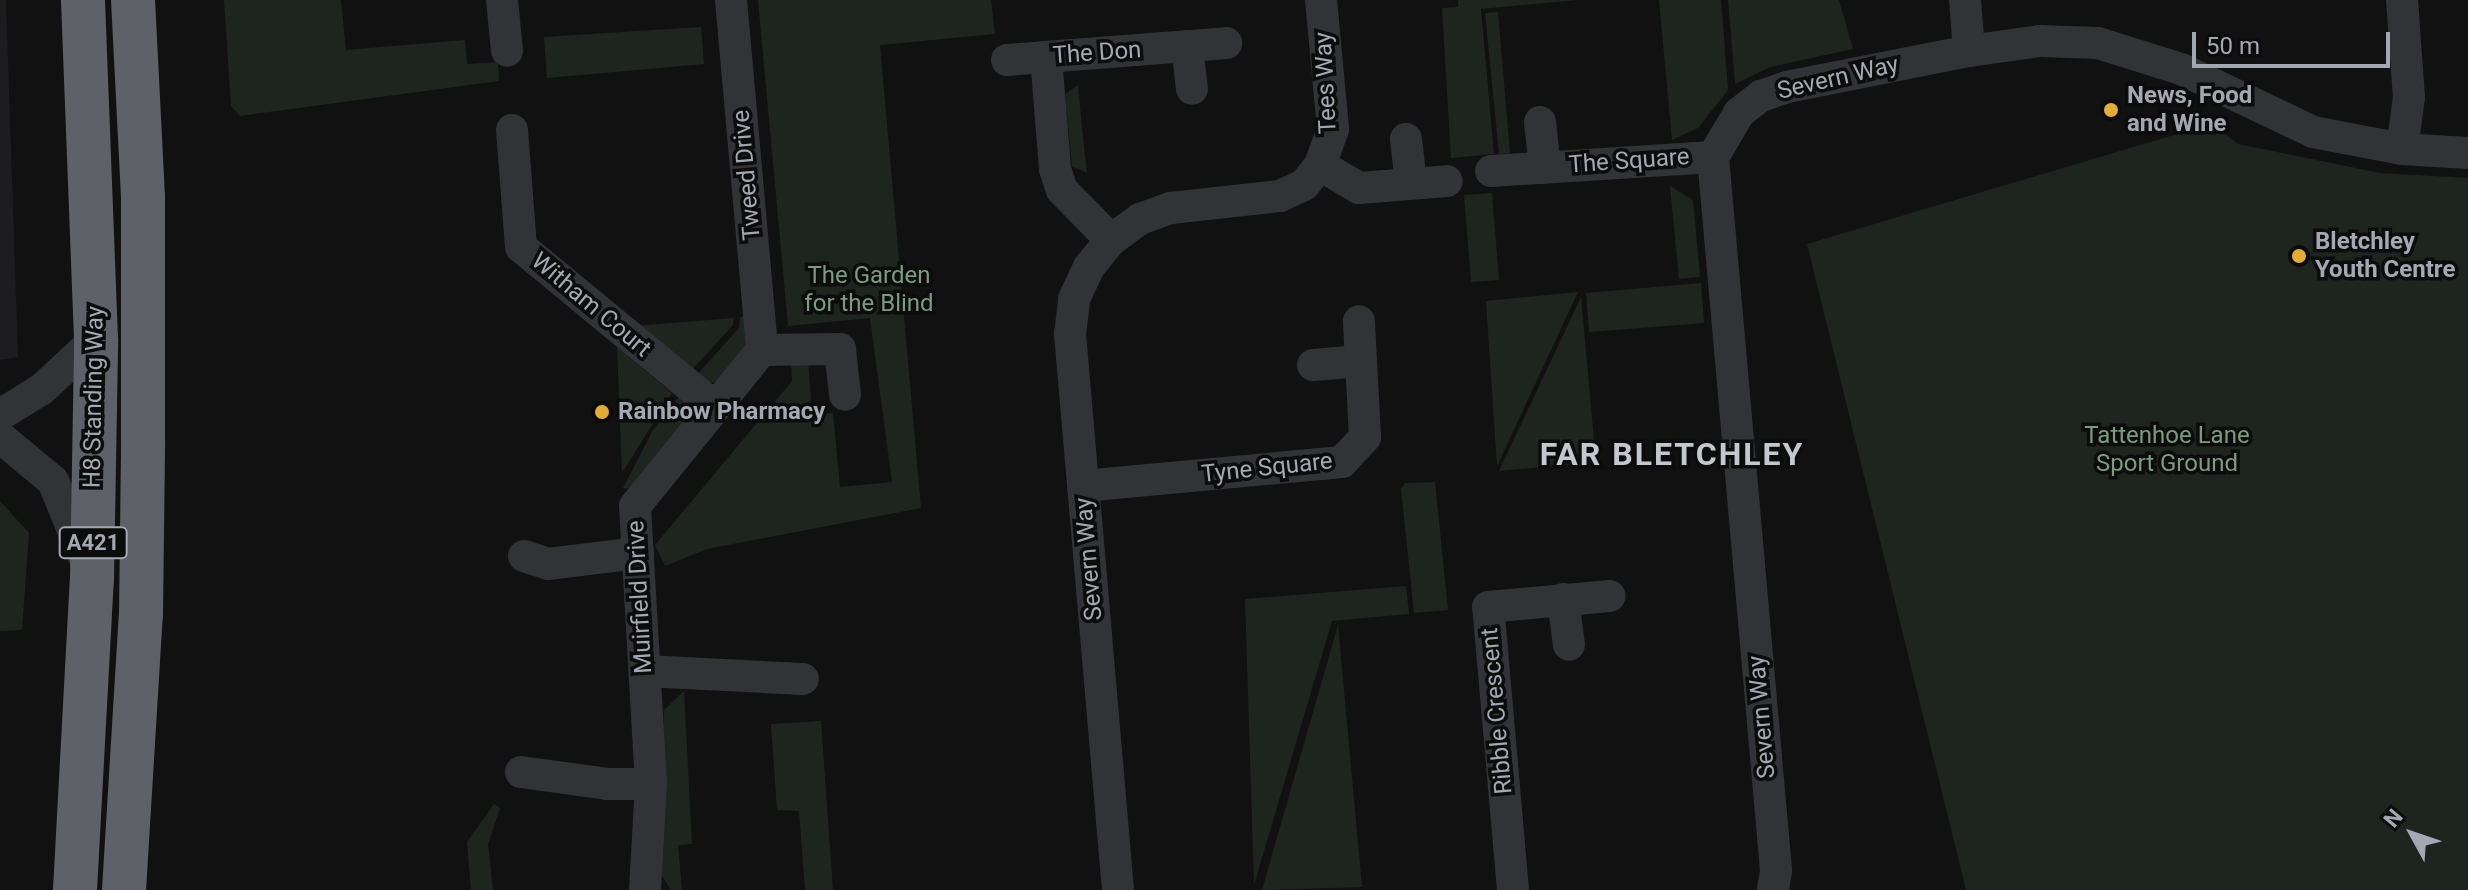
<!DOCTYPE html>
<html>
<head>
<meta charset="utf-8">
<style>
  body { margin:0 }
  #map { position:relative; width:2468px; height:890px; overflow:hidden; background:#111112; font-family:Roboto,sans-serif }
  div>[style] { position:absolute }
  .built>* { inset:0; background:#1d1d1f }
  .green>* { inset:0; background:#1e251f }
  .minor>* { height:32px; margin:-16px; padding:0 16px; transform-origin:16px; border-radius:16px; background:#323337 }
  .highway>* { height:44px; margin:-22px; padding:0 22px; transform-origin:22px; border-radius:22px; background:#5f6168 }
  .dots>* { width:22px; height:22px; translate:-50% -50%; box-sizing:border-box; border:4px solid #0c0c0d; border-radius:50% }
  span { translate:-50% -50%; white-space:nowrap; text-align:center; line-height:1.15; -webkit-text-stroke:7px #0c0c0d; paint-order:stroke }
  .shield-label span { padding:2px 6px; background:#0c0c0d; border:2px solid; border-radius:6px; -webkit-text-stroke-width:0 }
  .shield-label { font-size:22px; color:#a4a8b2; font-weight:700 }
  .street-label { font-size:24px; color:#a4a8b2 }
  .poi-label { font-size:24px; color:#a4a8b2; font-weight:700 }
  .left { translate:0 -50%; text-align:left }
  .park-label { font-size:24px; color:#7c9b7f }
  .district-label { font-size:32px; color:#c4c7ce; font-weight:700; letter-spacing:2px }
  .north { position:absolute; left:2372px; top:794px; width:80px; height:80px; -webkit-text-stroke:6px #0c0c0d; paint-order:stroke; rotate:310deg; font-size:22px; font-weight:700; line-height:32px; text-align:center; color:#a4a8b2 }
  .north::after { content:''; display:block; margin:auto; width:28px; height:36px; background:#a4a8b2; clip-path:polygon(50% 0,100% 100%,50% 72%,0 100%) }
  .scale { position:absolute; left:2192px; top:32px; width:198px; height:36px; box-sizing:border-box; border:4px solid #a4a8b2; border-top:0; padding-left:10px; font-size:24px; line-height:28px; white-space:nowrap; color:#a4a8b2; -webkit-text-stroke:6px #0c0c0d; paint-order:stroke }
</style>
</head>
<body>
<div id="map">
  <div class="built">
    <div style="clip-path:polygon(0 0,6px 0,18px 357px,0 360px)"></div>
  </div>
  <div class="green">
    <div style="clip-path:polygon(224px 0,341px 0,346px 50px,465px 40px,467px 64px,498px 62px,499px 81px,240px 116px,231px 106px)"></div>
    <div style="clip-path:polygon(758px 0,991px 0,995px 34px,880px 45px,921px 508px,707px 549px,665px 566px,655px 545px,792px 381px,791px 360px,808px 359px,812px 415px,833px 413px,840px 487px,892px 482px,870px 318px,788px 326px)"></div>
    <div style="clip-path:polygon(1458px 0,1578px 0,1481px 9px,1494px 154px,1451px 158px,1442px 8px,1458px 7px)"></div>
    <div style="clip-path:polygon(1659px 0,1721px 0,1728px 90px,1698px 128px,1672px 140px)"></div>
    <div style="clip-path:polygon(1728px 0,1839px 0,1853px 49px,1770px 67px,1735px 84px)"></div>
    <div style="clip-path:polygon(1498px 12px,1510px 153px,1499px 154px,1485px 13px)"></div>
    <div style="clip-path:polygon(701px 27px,704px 64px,547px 78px,544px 37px)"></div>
    <div style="clip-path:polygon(1078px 85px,1082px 128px,1087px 173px,1072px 166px,1065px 94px)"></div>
    <div style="clip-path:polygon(2196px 112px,2238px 144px,2380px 173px,2468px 178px,2468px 890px,1966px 890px,1807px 244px,2194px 129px)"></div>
    <div style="clip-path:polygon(1670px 186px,1693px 200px,1700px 277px,1679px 279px)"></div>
    <div style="clip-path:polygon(1492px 193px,1499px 280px,1471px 282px,1464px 195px)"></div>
    <div style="clip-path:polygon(1701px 283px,1704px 323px,1589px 332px,1586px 293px)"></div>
    <div style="clip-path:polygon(1578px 292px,1497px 466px,1486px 301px)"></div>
    <div style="clip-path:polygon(1581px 297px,1596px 462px,1499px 471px)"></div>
    <div style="clip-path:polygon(749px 316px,750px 345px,722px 381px,707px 383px,694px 378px,739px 328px,740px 317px)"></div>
    <div style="clip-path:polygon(734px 318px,733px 325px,689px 373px,633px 326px)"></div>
    <div style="clip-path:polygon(617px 347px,672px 393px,622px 473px)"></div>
    <div style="clip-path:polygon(682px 393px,691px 404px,691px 415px,634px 489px,623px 488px,653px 430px)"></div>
    <div style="clip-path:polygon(1435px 482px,1448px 610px,1414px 613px,1401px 489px,1405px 483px)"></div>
    <div style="clip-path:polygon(0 501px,29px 533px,22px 630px,0 631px)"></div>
    <div style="clip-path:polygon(1406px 586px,1409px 614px,1332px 621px,1254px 885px,1245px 599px)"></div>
    <div style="clip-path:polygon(1338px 625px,1362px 887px,1262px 890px)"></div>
    <div style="clip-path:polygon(684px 691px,692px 844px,678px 845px,682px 890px,671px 890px,662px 876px,664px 710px)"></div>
    <div style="clip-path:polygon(821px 721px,833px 890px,805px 890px,799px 811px,777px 810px,771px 724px)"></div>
    <div style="clip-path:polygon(494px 804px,500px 808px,488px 844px,493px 890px,471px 890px,467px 842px)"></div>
  </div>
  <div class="minor">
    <div style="left:502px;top:0;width:51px;rotate:84.4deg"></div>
    <div style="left:731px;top:0;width:351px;rotate:84.9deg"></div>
    <div style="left:1965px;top:0;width:51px;rotate:85.5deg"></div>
    <div style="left:2402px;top:0;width:97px;rotate:85.9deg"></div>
    <div style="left:2409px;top:97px;width:52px;rotate:97.7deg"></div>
    <div style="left:1187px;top:46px;width:43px;rotate:83.4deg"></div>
    <div style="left:1046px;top:57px;width:112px;rotate:85.4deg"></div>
    <div style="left:1055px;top:169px;width:22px;rotate:72deg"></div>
    <div style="left:1062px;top:190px;width:70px;rotate:45.6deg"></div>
    <div style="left:1007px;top:60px;width:220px;rotate:-4.4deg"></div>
    <div style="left:1540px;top:122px;width:46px;rotate:83.8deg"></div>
    <div style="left:512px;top:130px;width:117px;rotate:85.6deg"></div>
    <div style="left:521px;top:247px;width:251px;rotate:39.5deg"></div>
    <div style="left:1406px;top:139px;width:44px;rotate:83.5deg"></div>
    <div style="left:1320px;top:165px;width:45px;rotate:30.5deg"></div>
    <div style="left:1359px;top:188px;width:88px;rotate:-4.5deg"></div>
    <div style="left:1491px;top:171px;width:222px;rotate:-3.6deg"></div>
    <div style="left:762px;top:350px;width:78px;rotate:-0.7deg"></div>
    <div style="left:840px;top:349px;width:46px;rotate:83.8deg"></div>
    <div style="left:1313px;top:365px;width:48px;rotate:-4.8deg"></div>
    <div style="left:0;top:415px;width:49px;rotate:-31.8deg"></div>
    <div style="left:42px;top:389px;width:74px;rotate:-42.8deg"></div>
    <div style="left:0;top:437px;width:69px;rotate:39.7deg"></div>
    <div style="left:53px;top:481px;width:82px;rotate:67.8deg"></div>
    <div style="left:1083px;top:486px;width:260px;rotate:-5.3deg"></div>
    <div style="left:1342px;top:462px;width:34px;rotate:-47deg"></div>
    <div style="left:1365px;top:437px;width:116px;rotate:-93deg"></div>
    <div style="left:524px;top:556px;width:25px;rotate:18deg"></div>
    <div style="left:548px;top:564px;width:91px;rotate:-7deg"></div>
    <div style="left:1563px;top:599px;width:46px;rotate:82.6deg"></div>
    <div style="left:645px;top:671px;width:158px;rotate:2.9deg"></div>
    <div style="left:521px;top:772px;width:87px;rotate:7.9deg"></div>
    <div style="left:607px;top:784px;width:44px"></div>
    <div style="left:645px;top:890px;width:106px;rotate:-86.8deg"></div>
    <div style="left:651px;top:784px;width:278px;rotate:-93.3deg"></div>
    <div style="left:635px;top:506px;width:201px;rotate:-50.9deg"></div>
    <div style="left:1118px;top:890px;width:558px;rotate:-94.93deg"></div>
    <div style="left:1070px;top:334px;width:35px;rotate:-83deg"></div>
    <div style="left:1074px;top:299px;width:35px;rotate:-65deg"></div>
    <div style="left:1089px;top:267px;width:35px;rotate:-51deg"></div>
    <div style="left:1111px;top:240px;width:36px;rotate:-36deg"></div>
    <div style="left:1140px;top:219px;width:33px;rotate:-20deg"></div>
    <div style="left:1171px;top:208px;width:110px;rotate:-6.3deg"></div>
    <div style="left:1280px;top:196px;width:26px;rotate:-25deg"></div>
    <div style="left:1304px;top:185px;width:26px;rotate:-51deg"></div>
    <div style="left:1320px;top:165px;width:38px;rotate:-70deg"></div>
    <div style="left:1333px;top:129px;width:130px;rotate:-95.3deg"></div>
    <div style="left:1513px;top:890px;width:284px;rotate:-95deg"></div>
    <div style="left:1488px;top:607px;width:122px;rotate:-5.2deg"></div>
    <div style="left:1773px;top:890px;width:20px;rotate:-81deg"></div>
    <div style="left:1776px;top:870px;width:716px;rotate:-95.05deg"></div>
    <div style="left:1713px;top:157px;width:51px;rotate:-59.4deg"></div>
    <div style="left:1739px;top:113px;width:28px;rotate:-38deg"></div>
    <div style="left:1761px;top:96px;width:28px;rotate:-19deg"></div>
    <div style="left:1787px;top:87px;width:186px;rotate:-11.2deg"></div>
    <div style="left:1969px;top:51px;width:72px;rotate:-8deg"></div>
    <div style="left:2040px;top:41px;width:58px;rotate:2deg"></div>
    <div style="left:2098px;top:43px;width:87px;rotate:17.4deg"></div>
    <div style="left:2181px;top:69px;width:146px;rotate:25.5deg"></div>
    <div style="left:2313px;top:132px;width:91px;rotate:10.8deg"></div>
    <div style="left:2402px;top:149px;width:66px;rotate:3.5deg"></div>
  </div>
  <div class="highway">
    <div style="left:75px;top:890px;width:311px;rotate:-86.9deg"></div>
    <div style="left:92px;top:579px;width:240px;rotate:-89deg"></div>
    <div style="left:96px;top:339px;width:339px;rotate:-92.2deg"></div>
    <div style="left:124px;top:890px;width:276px;rotate:-86.5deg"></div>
    <div style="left:141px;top:615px;width:173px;rotate:-89.3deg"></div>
    <div style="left:143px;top:442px;width:245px;rotate:-90deg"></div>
    <div style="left:143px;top:197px;width:197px;rotate:-92.9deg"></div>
  </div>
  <div class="dots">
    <div style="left:2111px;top:110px;background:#e0ad3b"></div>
    <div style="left:2299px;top:256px;background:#e0ad3b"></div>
    <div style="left:602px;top:412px;background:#e0ad3b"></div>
  </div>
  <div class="shield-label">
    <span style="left:93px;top:543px">A421</span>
  </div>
  <div class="street-label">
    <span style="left:1097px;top:53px;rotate:-4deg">The Don</span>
    <span style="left:1838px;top:78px;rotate:-13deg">Severn Way</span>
    <span style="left:1326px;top:83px;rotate:-93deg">Tees Way</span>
    <span style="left:1629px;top:161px;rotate:-4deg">The Square</span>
    <span style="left:747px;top:175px;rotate:-95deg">Tweed Drive</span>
    <span style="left:591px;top:305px;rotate:40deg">Witham Court</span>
    <span style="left:94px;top:397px;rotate:-89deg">H8 Standing Way</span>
    <span style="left:1267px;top:468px;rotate:-6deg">Tyne Square</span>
    <span style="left:1089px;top:559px;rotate:-95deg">Severn Way</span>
    <span style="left:640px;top:597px;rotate:-93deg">Muirfield Drive</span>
    <span style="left:1497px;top:711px;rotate:-95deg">Ribble Crescent</span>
    <span style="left:1762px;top:717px;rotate:-95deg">Severn Way</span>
  </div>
  <div class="poi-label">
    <span class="left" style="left:2127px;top:110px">News, Food<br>and Wine</span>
    <span class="left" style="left:2315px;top:256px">Bletchley<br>Youth Centre</span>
    <span class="left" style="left:618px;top:412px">Rainbow Pharmacy</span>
  </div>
  <div class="park-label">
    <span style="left:869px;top:290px">The Garden<br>for the Blind</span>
    <span style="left:2167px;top:450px">Tattenhoe Lane<br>Sport Ground</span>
  </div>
  <div class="district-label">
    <span style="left:1672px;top:454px">FAR BLETCHLEY</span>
  </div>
  <div class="north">N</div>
  <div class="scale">50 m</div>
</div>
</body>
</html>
